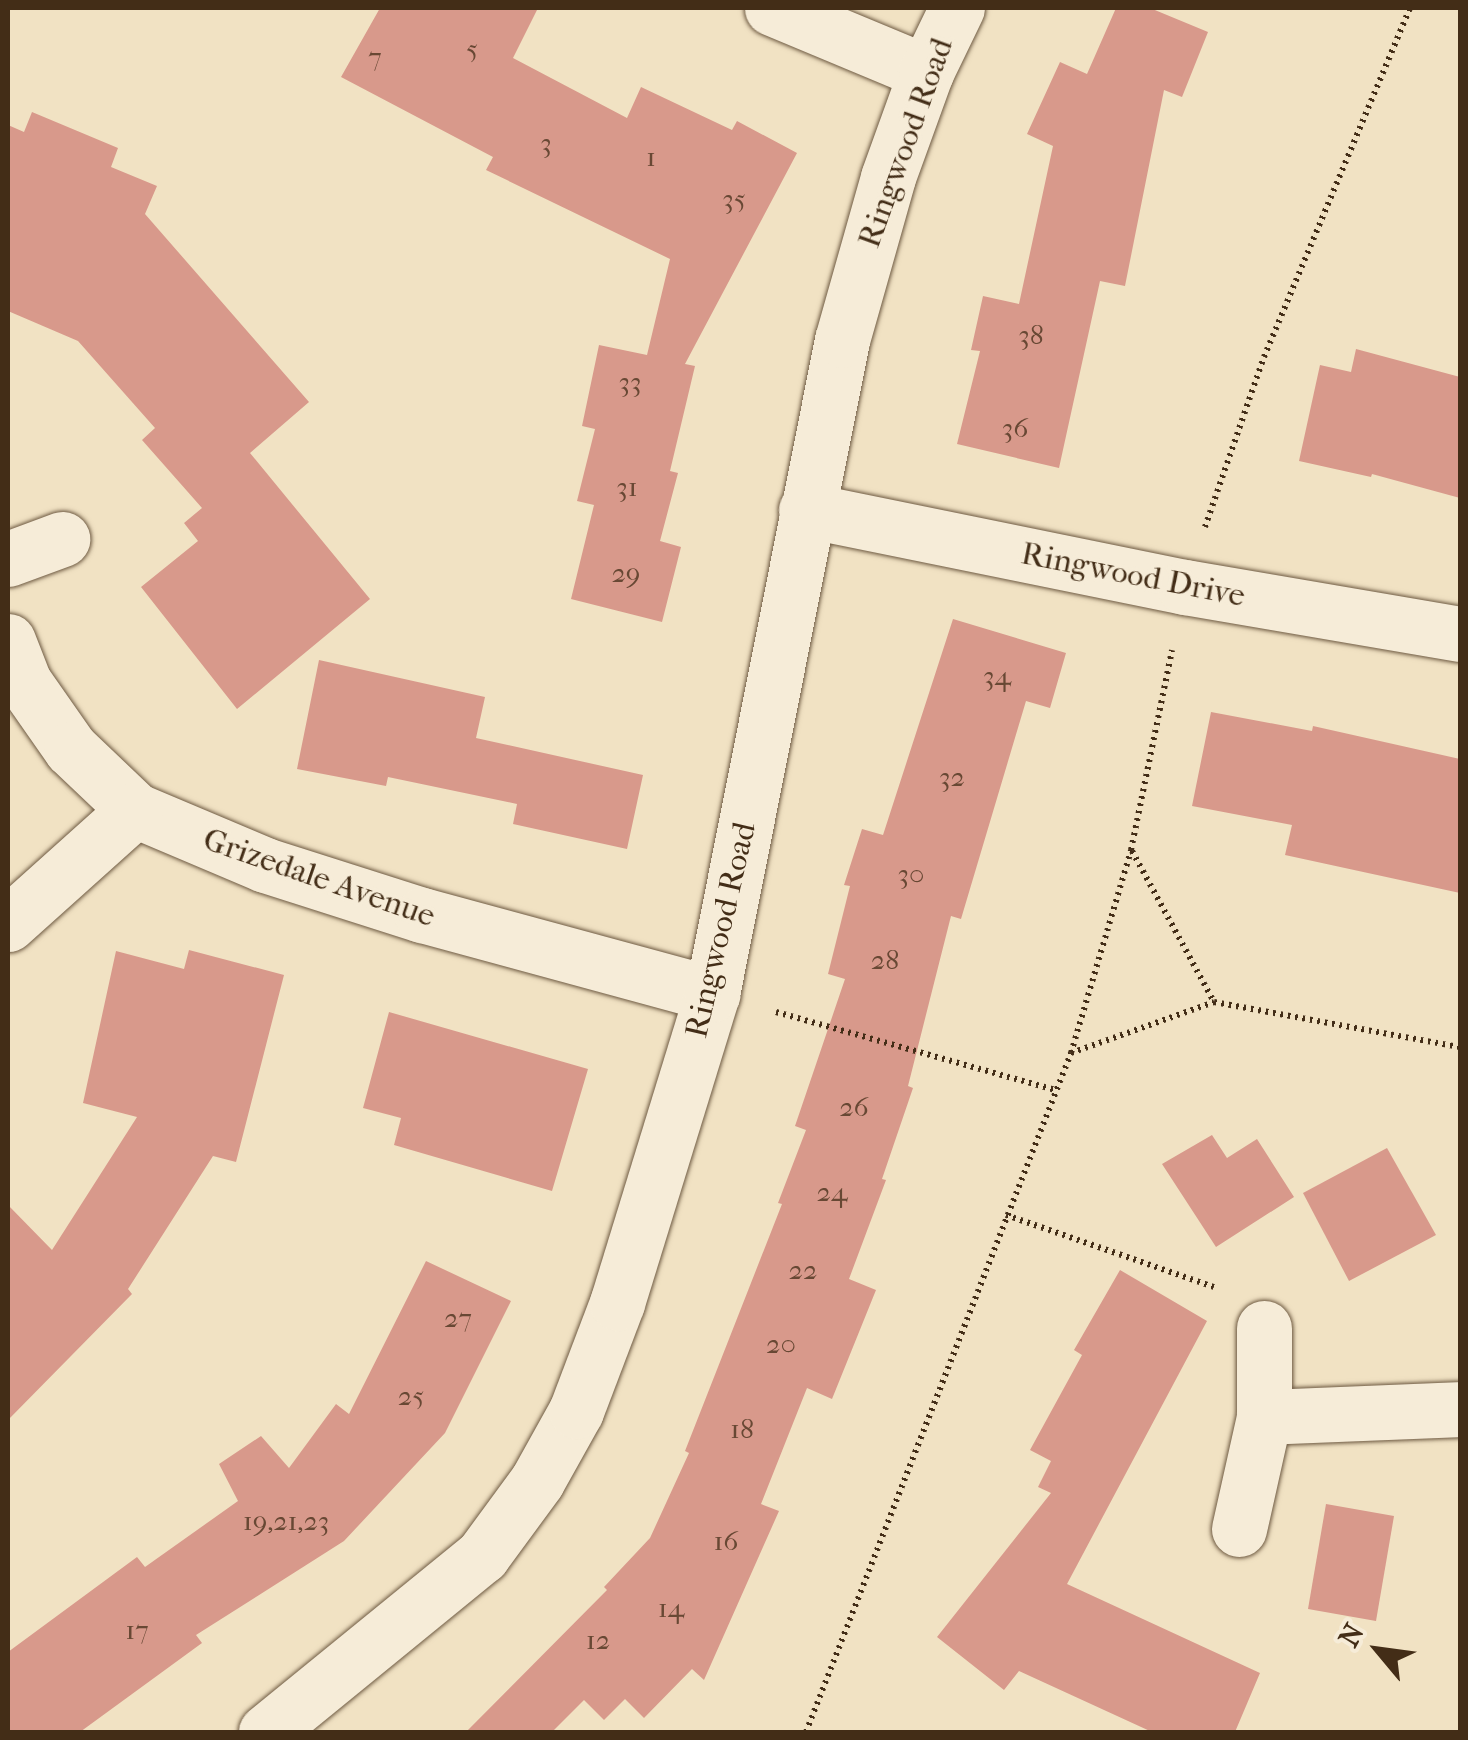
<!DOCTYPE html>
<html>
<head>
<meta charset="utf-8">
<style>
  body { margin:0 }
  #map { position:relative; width:1468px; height:1740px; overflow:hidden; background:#f1e2c3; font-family:"IM FELL French Canon",serif }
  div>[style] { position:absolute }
  .building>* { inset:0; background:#d8998b }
  .path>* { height:6px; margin-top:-3px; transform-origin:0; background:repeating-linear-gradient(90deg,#432d17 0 2.5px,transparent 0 7.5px) }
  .roads { filter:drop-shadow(0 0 2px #6e5a42) drop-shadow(0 0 2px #6e5a42) }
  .minor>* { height:55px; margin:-27.5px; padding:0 27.5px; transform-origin:27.5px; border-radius:27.5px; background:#f6ecd8 }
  span { translate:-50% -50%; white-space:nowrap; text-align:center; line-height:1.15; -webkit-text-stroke:8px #f6ecd8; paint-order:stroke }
  .number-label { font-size:28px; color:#684834 }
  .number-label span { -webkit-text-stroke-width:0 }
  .street-label { font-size:32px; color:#432d17 }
  .frame { position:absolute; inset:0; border:10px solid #432d17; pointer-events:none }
  .north { position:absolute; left:1328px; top:1600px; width:100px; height:100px; -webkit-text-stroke:8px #f6ecd8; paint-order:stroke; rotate:299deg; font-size:28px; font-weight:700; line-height:40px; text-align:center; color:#432d17 }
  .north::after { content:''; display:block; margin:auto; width:35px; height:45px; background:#432d17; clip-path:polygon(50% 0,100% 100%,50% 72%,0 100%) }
</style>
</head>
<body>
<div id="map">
  <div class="building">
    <div style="clip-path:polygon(380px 8px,538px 8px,513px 58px,627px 118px,641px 87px,732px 130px,737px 121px,797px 153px,685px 364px,695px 366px,670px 471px,678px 473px,660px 541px,681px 547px,662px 622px,571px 599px,594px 505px,577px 501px,595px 429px,582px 426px,599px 345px,647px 355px,670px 259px,486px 170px,493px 157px,341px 77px)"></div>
    <div style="clip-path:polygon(1116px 8px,1150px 8px,1208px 32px,1182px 97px,1164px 90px,1125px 286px,1100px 281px,1059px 468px,957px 444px,980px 351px,971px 350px,983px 296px,1019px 304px,1053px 146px,1027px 134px,1060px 62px,1087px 74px)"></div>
    <div style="clip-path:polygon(32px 112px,118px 148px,111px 167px,157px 186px,145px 214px,309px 402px,250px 453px,370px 599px,237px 709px,141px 587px,198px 541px,184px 523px,202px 508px,142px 440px,155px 428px,78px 341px,8px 311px,8px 125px,24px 132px)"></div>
    <div style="clip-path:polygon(1356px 349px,1460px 377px,1460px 498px,1372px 474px,1371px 477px,1299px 461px,1320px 365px,1351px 372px)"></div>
    <div style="clip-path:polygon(953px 619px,1066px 653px,1050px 708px,1026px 701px,961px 919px,951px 916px,908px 1086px,913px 1088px,882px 1179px,886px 1180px,849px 1279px,876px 1290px,832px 1399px,807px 1388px,761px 1504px,779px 1511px,704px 1680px,692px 1669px,644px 1718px,625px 1699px,604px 1720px,584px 1700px,552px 1732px,466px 1732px,607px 1590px,604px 1587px,650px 1538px,689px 1453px,685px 1451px,782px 1204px,778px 1203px,806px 1130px,795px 1126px,845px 979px,828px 974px,850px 886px,844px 885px,862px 829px,883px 835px)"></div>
    <div style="clip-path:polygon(319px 660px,485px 697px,476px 738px,643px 775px,627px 849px,513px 824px,517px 804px,388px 777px,386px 786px,297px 769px)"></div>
    <div style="clip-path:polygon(1211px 712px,1312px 731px,1313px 726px,1460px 759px,1460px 893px,1285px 855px,1292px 825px,1192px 806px)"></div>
    <div style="clip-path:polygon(189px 950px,284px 975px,236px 1162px,213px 1156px,128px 1289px,132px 1294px,8px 1420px,8px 1205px,52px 1250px,137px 1117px,83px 1103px,116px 951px,184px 969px)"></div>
    <div style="clip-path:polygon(389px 1012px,588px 1069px,552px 1191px,394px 1145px,401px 1118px,363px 1108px)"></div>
    <div style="clip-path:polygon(1212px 1135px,1227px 1158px,1257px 1139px,1294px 1197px,1216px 1247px,1162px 1164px)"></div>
    <div style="clip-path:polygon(1387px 1148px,1436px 1235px,1349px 1281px,1303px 1193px)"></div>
    <div style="clip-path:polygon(426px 1261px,511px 1301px,445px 1433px,344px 1541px,196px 1635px,202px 1643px,80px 1732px,8px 1732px,8px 1652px,137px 1557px,145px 1567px,238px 1501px,219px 1464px,261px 1436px,289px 1468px,336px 1404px,349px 1414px)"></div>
    <div style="clip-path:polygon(1120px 1270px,1207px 1321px,1067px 1584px,1260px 1673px,1235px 1732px,1152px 1732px,1019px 1671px,1004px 1690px,937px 1637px,1051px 1493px,1038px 1487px,1051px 1461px,1030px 1450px,1082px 1355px,1074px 1350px)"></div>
    <div style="clip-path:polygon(1326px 1504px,1394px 1516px,1376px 1621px,1308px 1609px)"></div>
  </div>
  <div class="path">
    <div style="left:1205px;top:527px;width:180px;rotate:-70.9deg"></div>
    <div style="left:1264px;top:357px;width:378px;rotate:-67.3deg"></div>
    <div style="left:1132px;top:851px;width:172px;rotate:61.5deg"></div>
    <div style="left:1214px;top:1002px;width:250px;rotate:10.4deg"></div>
    <div style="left:776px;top:1012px;width:291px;rotate:15.6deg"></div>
    <div style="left:1071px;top:1053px;width:152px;rotate:-19.6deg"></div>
    <div style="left:1006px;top:1215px;width:220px;rotate:19.1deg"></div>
    <div style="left:806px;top:1732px;width:729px;rotate:-68.68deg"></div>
    <div style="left:1071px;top:1053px;width:212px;rotate:-73.5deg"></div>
    <div style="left:1131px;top:850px;width:204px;rotate:-78.4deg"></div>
  </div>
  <div class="roads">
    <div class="minor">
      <div style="left:772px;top:8px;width:167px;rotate:22.6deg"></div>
      <div style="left:806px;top:510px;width:387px;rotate:11.5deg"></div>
      <div style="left:1185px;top:587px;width:279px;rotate:9.7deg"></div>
      <div style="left:8px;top:559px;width:58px;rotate:-20.3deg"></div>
      <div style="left:8px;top:641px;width:44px;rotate:68.7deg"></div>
      <div style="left:24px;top:682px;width:82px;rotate:55deg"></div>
      <div style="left:71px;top:749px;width:88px;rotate:43.6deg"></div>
      <div style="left:135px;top:810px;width:141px;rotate:22.9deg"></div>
      <div style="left:265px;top:865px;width:165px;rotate:17.7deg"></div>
      <div style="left:422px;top:915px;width:301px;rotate:15.2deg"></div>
      <div style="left:8px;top:924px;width:171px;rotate:-41.9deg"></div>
      <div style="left:1264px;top:1417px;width:196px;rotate:-2.3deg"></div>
      <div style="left:1239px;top:1529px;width:115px;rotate:-77.4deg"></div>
      <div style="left:1264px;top:1417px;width:89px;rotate:-90deg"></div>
      <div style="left:266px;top:1732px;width:279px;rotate:-39.2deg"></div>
      <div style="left:482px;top:1556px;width:93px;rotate:-53.7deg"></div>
      <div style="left:537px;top:1481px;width:80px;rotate:-60.9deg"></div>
      <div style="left:576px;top:1411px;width:116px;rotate:-69.2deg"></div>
      <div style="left:617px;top:1303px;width:323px;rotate:-72.9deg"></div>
      <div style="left:712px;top:994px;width:667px;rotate:-78.76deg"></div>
      <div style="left:842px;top:340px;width:169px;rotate:-74.2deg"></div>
      <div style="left:888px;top:177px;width:112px;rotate:-70.1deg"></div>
      <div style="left:926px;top:72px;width:71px;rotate:-64.2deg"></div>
    </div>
  </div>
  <div class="number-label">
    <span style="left:472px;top:49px">5</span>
    <span style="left:375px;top:57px">7</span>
    <span style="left:546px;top:143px">3</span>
    <span style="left:651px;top:157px">1</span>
    <span style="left:734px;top:199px">35</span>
    <span style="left:1031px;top:335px">38</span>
    <span style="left:630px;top:382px">33</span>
    <span style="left:1015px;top:428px">36</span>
    <span style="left:627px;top:487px">31</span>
    <span style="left:626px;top:573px">29</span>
    <span style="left:997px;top:676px">34</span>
    <span style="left:952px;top:777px">32</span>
    <span style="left:911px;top:874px">30</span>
    <span style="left:885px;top:960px">28</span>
    <span style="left:854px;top:1107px">26</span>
    <span style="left:832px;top:1192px">24</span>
    <span style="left:803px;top:1270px">22</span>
    <span style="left:458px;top:1318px">27</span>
    <span style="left:781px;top:1344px">20</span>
    <span style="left:411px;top:1396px">25</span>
    <span style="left:742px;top:1429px">18</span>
    <span style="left:286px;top:1521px">19,21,23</span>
    <span style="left:726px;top:1541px">16</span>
    <span style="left:671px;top:1608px">14</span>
    <span style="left:137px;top:1630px">17</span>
    <span style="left:598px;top:1640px">12</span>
  </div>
  <div class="street-label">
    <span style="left:906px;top:143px;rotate:-70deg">Ringwood Road</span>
    <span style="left:1133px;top:575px;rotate:11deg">Ringwood Drive</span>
    <span style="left:319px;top:878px;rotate:19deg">Grizedale Avenue</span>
    <span style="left:721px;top:930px;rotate:-77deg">Ringwood Road</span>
  </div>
  <div class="frame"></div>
  <div class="north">N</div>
</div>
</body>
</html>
